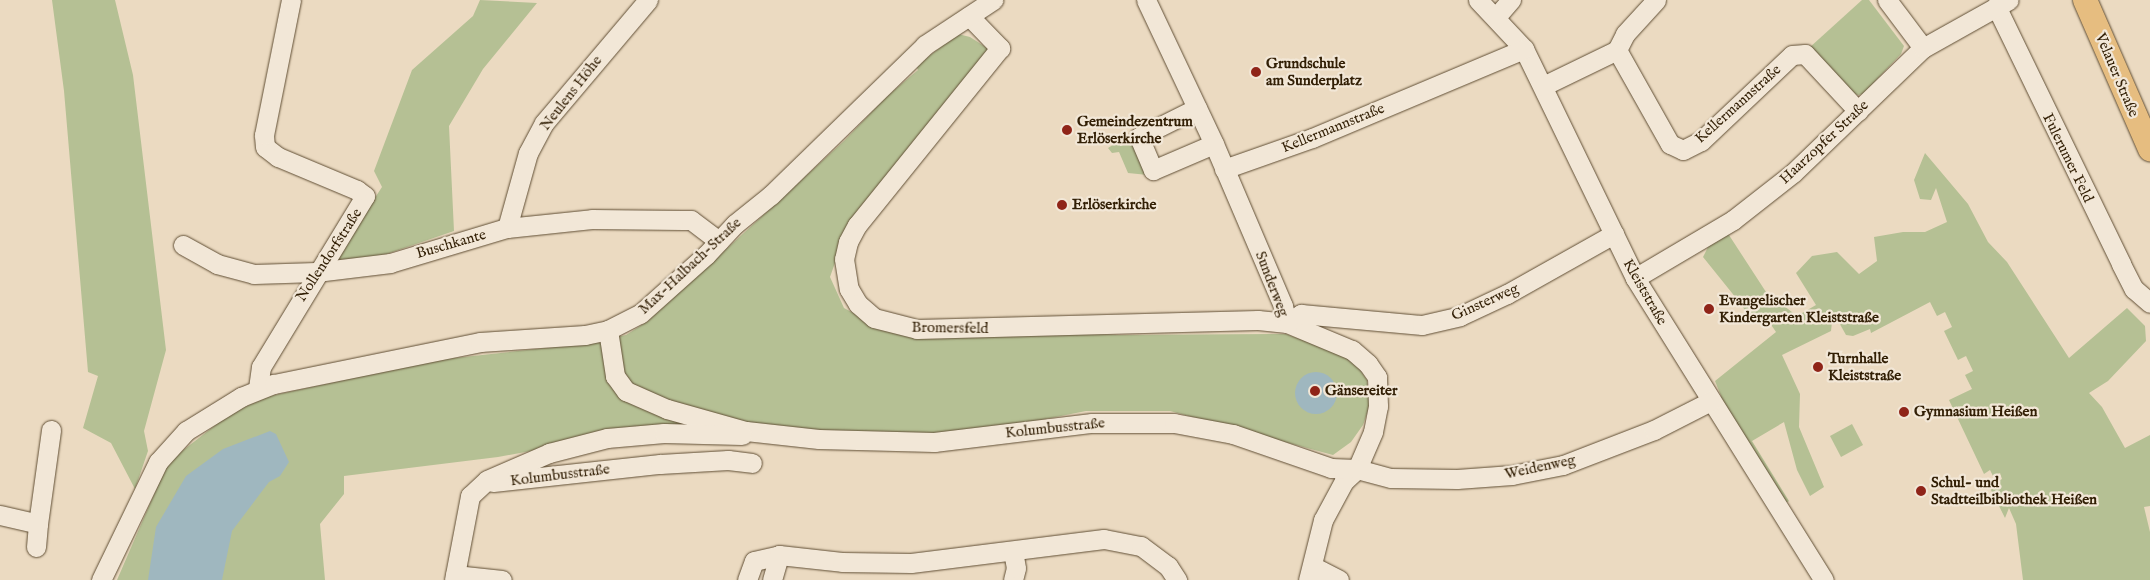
<!DOCTYPE html>
<html>
<head>
<meta charset="utf-8">
<style>
  body { margin:0 }
  #map { position:relative; width:2150px; height:580px; overflow:hidden; background:#ebdac1; font-family:"IM FELL English",serif }
  div>[style] { position:absolute }
  .green>* { inset:0; background:#b5c094 }
  .water>* { inset:0; background:#9fb7bf }
  .round { border-radius:50% }
  .roads { filter:drop-shadow(0 0 1px #604e34) drop-shadow(0 0 1px #604e34) }
  .minor>* { height:19px; margin:-9.5px; padding:0 9.5px; transform-origin:9.5px; border-radius:9.5px; background:#f2e7d7 }
  .major>* { height:24px; margin:-12px; padding:0 12px; transform-origin:12px; border-radius:12px; background:#e6bd80 }
  .dots>* { width:14px; height:14px; translate:-50% -50%; box-sizing:border-box; border:2px solid #f2e7d7; border-radius:50% }
  span { translate:-50% -50%; white-space:nowrap; text-align:center; line-height:1.15; -webkit-text-stroke:4.5px #f2e7d7; paint-order:stroke }
  .poi-label { font-size:15px; color:#321f05; font-weight:700 }
  .left { translate:0 -50%; text-align:left }
  .street-label { font-size:15px; color:#321f05 }
</style>
</head>
<body>
<div id="map">
  <div class="green">
    <div style="clip-path:polygon(52px 0,115px 0,133px 75px,166px 350px,144px 431px,148px 451px,135px 489px,111px 443px,83px 428px,98px 376px,88px 372px,64px 91px)"></div>
    <div style="clip-path:polygon(480px 0,537px 3px,483px 69px,449px 126px,454px 231px,384px 255px,332px 263px,382px 187px,374px 171px,412px 70px,473px 16px)"></div>
    <div style="clip-path:polygon(1862px 0,1869px 0,1904px 46px,1901px 54px,1863px 94px,1858px 95px,1851px 93px,1809px 48px)"></div>
    <div style="clip-path:polygon(958px 34px,970px 37px,987px 48px,987px 57px,847px 229px,830px 277px,844px 308px,870px 322px,1119px 335px,1286px 334px,1352px 358px,1367px 380px,1370px 405px,1363px 425px,1351px 442px,1333px 455px,1170px 411px,1086px 411px,972px 434px,811px 434px,552px 447px,498px 457px,344px 476px,344px 494px,320px 524px,325px 580px,117px 580px,168px 462px,231px 413px,270px 396px,436px 360px,591px 343px,626px 335px,648px 321px,845px 140px,886px 97px,918px 70px,916px 66px)"></div>
    <div style="clip-path:polygon(1130px 134px,1148px 175px,1128px 173px,1119px 152px,1112px 153px,1108px 148px)"></div>
    <div style="clip-path:polygon(1925px 153px,1968px 204px,1988px 242px,2007px 262px,2069px 358px,2127px 308px,2145px 326px,2146px 341px,2108px 381px,2089px 393px,2102px 407px,2125px 448px,2150px 435px,2150px 506px,2144px 507px,2150px 532px,2150px 580px,2023px 580px,2016px 524px,2009px 508px,2005px 518px,1989px 486px,2002px 479px,2000px 473px,1993px 476px,1990px 470px,1984px 474px,1949px 400px,1972px 389px,1965px 375px,1973px 371px,1966px 356px,1958px 360px,1944px 331px,1952px 327px,1945px 312px,1937px 316px,1930px 302px,1871px 333px,1870px 329px,1853px 336px,1846px 335px,1837px 319px,1832px 322px,1831px 331px,1782px 355px,1800px 394px,1799px 427px,1824px 487px,1810px 496px,1797px 470px,1784px 422px,1752px 441px,1789px 501px,1781px 506px,1718px 412px,1721px 396px,1715px 381px,1776px 332px,1765px 316px,1748px 314px,1732px 293px,1703px 257px,1708px 247px,1727px 232px,1766px 292px,1797px 316px,1816px 305px,1796px 273px,1812px 256px,1837px 252px,1859px 274px,1877px 261px,1874px 237px,1903px 232px,1925px 232px,1947px 222px,1936px 188px,1931px 200px,1920px 199px,1914px 180px)"></div>
    <div style="clip-path:polygon(1852px 424px,1863px 445px,1841px 457px,1830px 436px)"></div>
  </div>
  <div class="water">
    <div class="round" style="left:1295px;top:372px;width:42px;height:42px"></div>
    <div style="clip-path:polygon(270px 431px,276px 434px,289px 462px,280px 476px,269px 482px,232px 531px,222px 580px,148px 580px,156px 527px,186px 476px,223px 449px)"></div>
  </div>
  <div class="roads">
    <div class="minor">
      <div style="left:1146px;top:0;width:159px;rotate:64.7deg"></div>
      <div style="left:1214px;top:144px;width:176px;rotate:66.9deg"></div>
      <div style="left:1283px;top:306px;width:17px;rotate:77deg"></div>
      <div style="left:1478px;top:0;width:67px;rotate:46.8deg"></div>
      <div style="left:1524px;top:49px;width:254px;rotate:64.1deg"></div>
      <div style="left:1635px;top:278px;width:356px;rotate:58deg"></div>
      <div style="left:1887px;top:0;width:60px;rotate:53.1deg"></div>
      <div style="left:1996px;top:6px;width:287px;rotate:64.1deg"></div>
      <div style="left:2121px;top:264px;width:28px;rotate:63deg"></div>
      <div style="left:2134px;top:289px;width:21px;rotate:41deg"></div>
      <div style="left:969px;top:16px;width:45px;rotate:45.9deg"></div>
      <div style="left:1000px;top:48px;width:228px;rotate:128.9deg"></div>
      <div style="left:857px;top:225px;width:19px;rotate:118deg"></div>
      <div style="left:848px;top:242px;width:17px;rotate:103deg"></div>
      <div style="left:844px;top:259px;width:30px;rotate:81deg"></div>
      <div style="left:849px;top:289px;width:17px;rotate:59deg"></div>
      <div style="left:858px;top:304px;width:21px;rotate:41deg"></div>
      <div style="left:874px;top:318px;width:44px;rotate:14.3deg"></div>
      <div style="left:917px;top:329px;width:341px;rotate:-1.5deg"></div>
      <div style="left:1258px;top:320px;width:29px;rotate:6deg"></div>
      <div style="left:1287px;top:323px;width:70px;rotate:22.6deg"></div>
      <div style="left:1352px;top:350px;width:21px;rotate:41deg"></div>
      <div style="left:1368px;top:364px;width:16px;rotate:55deg"></div>
      <div style="left:1377px;top:377px;width:29px;rotate:88deg"></div>
      <div style="left:1378px;top:406px;width:26px;rotate:101deg"></div>
      <div style="left:1373px;top:432px;width:40px;rotate:113.4deg"></div>
      <div style="left:1357px;top:469px;width:18px;rotate:137deg"></div>
      <div style="left:1344px;top:481px;width:44px;rotate:118.3deg"></div>
      <div style="left:1323px;top:520px;width:62px;rotate:104deg"></div>
      <div style="left:1496px;top:17px;width:23px;rotate:-49deg"></div>
      <div style="left:1617px;top:50px;width:18px;rotate:-63deg"></div>
      <div style="left:1625px;top:34px;width:46px;rotate:-47.6deg"></div>
      <div style="left:1543px;top:86px;width:82px;rotate:-25.9deg"></div>
      <div style="left:1617px;top:50px;width:108px;rotate:60.6deg"></div>
      <div style="left:1670px;top:144px;width:14px;rotate:25deg"></div>
      <div style="left:1683px;top:150px;width:20px;rotate:-27deg"></div>
      <div style="left:1701px;top:141px;width:125px;rotate:-43.4deg"></div>
      <div style="left:1792px;top:55px;width:13px;rotate:-4deg"></div>
      <div style="left:1805px;top:54px;width:78px;rotate:47.1deg"></div>
      <div style="left:1197px;top:108px;width:65px;rotate:153.4deg"></div>
      <div style="left:1139px;top:137px;width:36px;rotate:67deg"></div>
      <div style="left:1153px;top:170px;width:66px;rotate:-23.1deg"></div>
      <div style="left:1224px;top:169px;width:93px;rotate:-19.4deg"></div>
      <div style="left:1312px;top:138px;width:230px;rotate:-22.8deg"></div>
      <div style="left:507px;top:228px;width:78px;rotate:-74.4deg"></div>
      <div style="left:528px;top:153px;width:34px;rotate:-62deg"></div>
      <div style="left:544px;top:123px;width:161px;rotate:-49.8deg"></div>
      <div style="left:183px;top:245px;width:39px;rotate:29deg"></div>
      <div style="left:217px;top:264px;width:38px;rotate:15deg"></div>
      <div style="left:254px;top:274px;width:62px;rotate:-1.8deg"></div>
      <div style="left:316px;top:272px;width:75px;rotate:-6.9deg"></div>
      <div style="left:390px;top:263px;width:122px;rotate:-16.7deg"></div>
      <div style="left:507px;top:228px;width:85px;rotate:-6deg"></div>
      <div style="left:592px;top:219px;width:99px;rotate:0.6deg"></div>
      <div style="left:691px;top:220px;width:35px;rotate:37deg"></div>
      <div style="left:1635px;top:278px;width:114px;rotate:-30.6deg"></div>
      <div style="left:1733px;top:220px;width:76px;rotate:-38.1deg"></div>
      <div style="left:1793px;top:173px;width:180px;rotate:-43.9deg"></div>
      <div style="left:1923px;top:48px;width:98px;rotate:-29.2deg"></div>
      <div style="left:1287px;top:323px;width:17px;rotate:-33deg"></div>
      <div style="left:1301px;top:314px;width:121px;rotate:5.2deg"></div>
      <div style="left:1422px;top:325px;width:39px;rotate:-13deg"></div>
      <div style="left:1460px;top:316px;width:52px;rotate:-25.1deg"></div>
      <div style="left:1507px;top:294px;width:123px;rotate:-29.3deg"></div>
      <div style="left:608px;top:330px;width:47px;rotate:81.3deg"></div>
      <div style="left:615px;top:376px;width:19px;rotate:54deg"></div>
      <div style="left:626px;top:391px;width:45px;rotate:23.7deg"></div>
      <div style="left:667px;top:409px;width:82px;rotate:15.6deg"></div>
      <div style="left:746px;top:431px;width:73px;rotate:6.3deg"></div>
      <div style="left:819px;top:439px;width:115px;rotate:1.5deg"></div>
      <div style="left:934px;top:442px;width:159px;rotate:-6.9deg"></div>
      <div style="left:1092px;top:423px;width:82px"></div>
      <div style="left:1174px;top:423px;width:60px;rotate:10.6deg"></div>
      <div style="left:1233px;top:434px;width:104px;rotate:19.1deg"></div>
      <div style="left:1331px;top:468px;width:26px;rotate:2deg"></div>
      <div style="left:1357px;top:469px;width:35px;rotate:15deg"></div>
      <div style="left:1391px;top:478px;width:66px;rotate:0.9deg"></div>
      <div style="left:1457px;top:479px;width:55px;rotate:-4.2deg"></div>
      <div style="left:1512px;top:475px;width:52px;rotate:-11.1deg"></div>
      <div style="left:1563px;top:465px;width:97px;rotate:-21deg"></div>
      <div style="left:1654px;top:430px;width:64px;rotate:-27deg"></div>
      <div style="left:258px;top:388px;width:21px;rotate:-82deg"></div>
      <div style="left:261px;top:367px;width:200px;rotate:-58.7deg"></div>
      <div style="left:365px;top:196px;width:10px;rotate:-143deg"></div>
      <div style="left:357px;top:190px;width:86px;rotate:-157.3deg"></div>
      <div style="left:278px;top:157px;width:16px;rotate:-142deg"></div>
      <div style="left:265px;top:147px;width:12px;rotate:-95deg"></div>
      <div style="left:264px;top:135px;width:138px;rotate:-78.7deg"></div>
      <div style="left:493px;top:482px;width:168px;rotate:-6.2deg"></div>
      <div style="left:660px;top:464px;width:68px;rotate:-3.4deg"></div>
      <div style="left:728px;top:460px;width:24px;rotate:7deg"></div>
      <div style="left:0;top:515px;width:39px;rotate:13deg"></div>
      <div style="left:38px;top:524px;width:95px;rotate:-82.1deg"></div>
      <div style="left:36px;top:547px;width:23px;rotate:-85deg"></div>
      <div style="left:1314px;top:567px;width:28px;rotate:27deg"></div>
      <div style="left:455px;top:575px;width:47px;rotate:6.1deg"></div>
      <div style="left:101px;top:580px;width:131px;rotate:-64.2deg"></div>
      <div style="left:158px;top:462px;width:42px;rotate:-47.9deg"></div>
      <div style="left:186px;top:431px;width:65px;rotate:-31.7deg"></div>
      <div style="left:241px;top:397px;width:35px;rotate:-22deg"></div>
      <div style="left:274px;top:384px;width:210px;rotate:-11.5deg"></div>
      <div style="left:480px;top:342px;width:105px;rotate:-3.8deg"></div>
      <div style="left:585px;top:335px;width:24px;rotate:-12deg"></div>
      <div style="left:608px;top:330px;width:36px;rotate:-27deg"></div>
      <div style="left:640px;top:314px;width:89px;rotate:-41.8deg"></div>
      <div style="left:706px;top:255px;width:42px;rotate:-46.9deg"></div>
      <div style="left:735px;top:224px;width:46px;rotate:-38.9deg"></div>
      <div style="left:771px;top:195px;width:215px;rotate:-44.2deg"></div>
      <div style="left:925px;top:45px;width:82px;rotate:-33.5deg"></div>
      <div style="left:454px;top:580px;width:86px;rotate:-79.2deg"></div>
      <div style="left:470px;top:496px;width:23px;rotate:-43deg"></div>
      <div style="left:487px;top:480px;width:68px;rotate:-23.5deg"></div>
      <div style="left:549px;top:453px;width:60px;rotate:-14.5deg"></div>
      <div style="left:607px;top:438px;width:57px;rotate:-5deg"></div>
      <div style="left:664px;top:433px;width:78px;rotate:1.5deg"></div>
      <div style="left:747px;top:580px;width:20px;rotate:-70deg"></div>
      <div style="left:754px;top:561px;width:26px;rotate:-13deg"></div>
      <div style="left:779px;top:555px;width:63px;rotate:6.3deg"></div>
      <div style="left:842px;top:562px;width:69px;rotate:0.8deg"></div>
      <div style="left:911px;top:563px;width:194px;rotate:-7.1deg"></div>
      <div style="left:1104px;top:539px;width:38px;rotate:11deg"></div>
      <div style="left:1141px;top:546px;width:34px;rotate:37deg"></div>
      <div style="left:1168px;top:566px;width:17px;rotate:57deg"></div>
      <div style="left:772px;top:580px;width:26px;rotate:-74deg"></div>
      <div style="left:1013px;top:580px;width:12px;rotate:-76deg"></div>
      <div style="left:1016px;top:568px;width:17px;rotate:-100deg"></div>
    </div>
    <div class="major">
      <div style="left:2085px;top:0;width:163px;rotate:66.4deg"></div>
    </div>
  </div>
  <div class="dots">
    <div style="left:1256px;top:72px;background:#8f2418"></div>
    <div style="left:1067px;top:130px;background:#8f2418"></div>
    <div style="left:1062px;top:205px;background:#8f2418"></div>
    <div style="left:1709px;top:309px;background:#8f2418"></div>
    <div style="left:1818px;top:367px;background:#8f2418"></div>
    <div style="left:1315px;top:391px;background:#8f2418"></div>
    <div style="left:1904px;top:412px;background:#8f2418"></div>
    <div style="left:1921px;top:491px;background:#8f2418"></div>
  </div>
  <div class="poi-label">
    <span class="left" style="left:1266px;top:72px">Grundschule<br>am Sunderplatz</span>
    <span class="left" style="left:1077px;top:130px">Gemeindezentrum<br>Erlöserkirche</span>
    <span class="left" style="left:1072px;top:205px">Erlöserkirche</span>
    <span class="left" style="left:1719px;top:309px">Evangelischer<br>Kindergarten Kleiststraße</span>
    <span class="left" style="left:1828px;top:367px">Turnhalle<br>Kleiststraße</span>
    <span class="left" style="left:1325px;top:391px">Gänsereiter</span>
    <span class="left" style="left:1914px;top:412px">Gymnasium Heißen</span>
    <span class="left" style="left:1931px;top:491px">Schul- und<br>Stadtteilbibliothek Heißen</span>
  </div>
  <div class="street-label">
    <span style="left:2117px;top:75px;rotate:67deg">Velauer Straße</span>
    <span style="left:571px;top:93px;rotate:-52deg">Neulens Höhe</span>
    <span style="left:1738px;top:104px;rotate:-42deg">Kellermannstraße</span>
    <span style="left:1333px;top:128px;rotate:-22deg">Kellermannstraße</span>
    <span style="left:1824px;top:142px;rotate:-43deg">Haarzopfer Straße</span>
    <span style="left:2068px;top:158px;rotate:64deg">Fulerumer Feld</span>
    <span style="left:451px;top:244px;rotate:-16deg">Buschkante</span>
    <span style="left:329px;top:255px;rotate:-57deg">Nollendorfstraße</span>
    <span style="left:690px;top:266px;rotate:-43deg">Max-Halbach-Straße</span>
    <span style="left:1272px;top:284px;rotate:69deg">Sunderweg</span>
    <span style="left:1645px;top:292px;rotate:60deg">Kleiststraße</span>
    <span style="left:1485px;top:302px;rotate:-24deg">Ginsterweg</span>
    <span style="left:950px;top:328px;rotate:1deg">Bromersfeld</span>
    <span style="left:1055px;top:428px;rotate:-6deg">Kolumbusstraße</span>
    <span style="left:1540px;top:467px;rotate:-12deg">Weidenweg</span>
    <span style="left:560px;top:475px;rotate:-7deg">Kolumbusstraße</span>
  </div>
</div>
</body>
</html>
